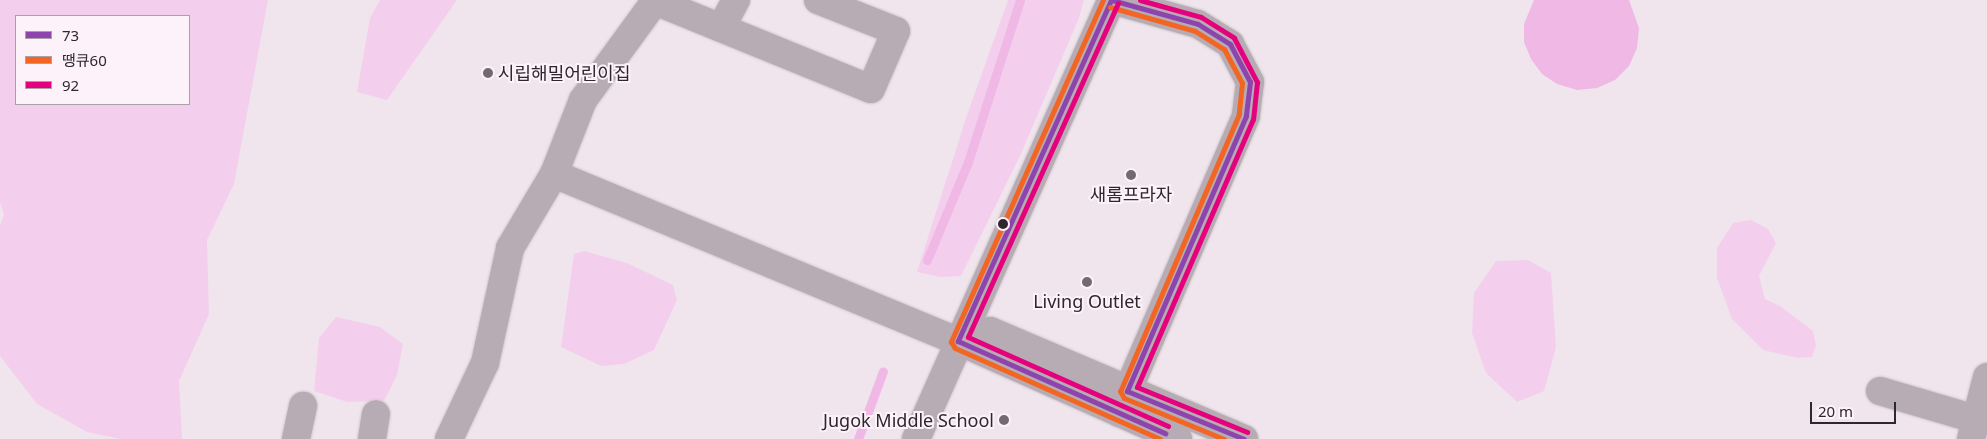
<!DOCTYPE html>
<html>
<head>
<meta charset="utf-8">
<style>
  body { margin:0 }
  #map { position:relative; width:1987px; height:439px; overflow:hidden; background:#f0e5ed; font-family:"Noto Sans","Noto Sans KR",sans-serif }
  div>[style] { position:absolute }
  .green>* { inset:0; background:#f4cfed }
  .water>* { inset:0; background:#efb8e5 }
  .stream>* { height:9px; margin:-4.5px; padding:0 4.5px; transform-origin:4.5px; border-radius:4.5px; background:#efb8e5 }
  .roads { filter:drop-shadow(0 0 1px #ccc4c9) drop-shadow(0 0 1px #ccc4c9) }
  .minor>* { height:28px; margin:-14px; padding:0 14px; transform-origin:14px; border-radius:14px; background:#b7abb4 }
  .bus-1>* { height:5px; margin:-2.5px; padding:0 2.5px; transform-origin:2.5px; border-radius:2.5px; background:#8e44ad }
  .bus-2>* { height:5px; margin:-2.5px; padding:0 2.5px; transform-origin:2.5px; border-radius:2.5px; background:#f26522 }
  .bus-3>* { height:5px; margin:-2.5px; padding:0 2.5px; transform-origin:2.5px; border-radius:2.5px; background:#e5007d }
  .dots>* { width:14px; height:14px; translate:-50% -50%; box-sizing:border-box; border:2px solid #fdf1fa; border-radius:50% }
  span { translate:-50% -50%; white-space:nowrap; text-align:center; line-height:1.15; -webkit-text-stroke:4px #fdf1fa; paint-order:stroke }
  .poi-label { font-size:18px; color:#2e272c }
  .left { translate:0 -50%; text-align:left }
  .right { translate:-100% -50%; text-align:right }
  .legend { position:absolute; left:15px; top:15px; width:175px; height:90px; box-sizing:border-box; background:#fdf1fa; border:1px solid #aaa0a8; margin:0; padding:6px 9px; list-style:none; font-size:15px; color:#2e272c }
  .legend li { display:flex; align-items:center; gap:10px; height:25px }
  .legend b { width:25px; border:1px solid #aaa0a8 }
  .scale { position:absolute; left:1810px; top:402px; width:86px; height:22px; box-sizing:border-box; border:2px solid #2e272c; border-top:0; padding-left:6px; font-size:15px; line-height:18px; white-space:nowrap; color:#2e272c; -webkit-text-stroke:4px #fdf1fa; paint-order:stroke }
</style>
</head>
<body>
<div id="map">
  <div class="green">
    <div style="clip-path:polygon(evenodd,0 0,268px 0,234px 184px,207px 240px,209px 314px,179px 381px,182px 439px,120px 439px,87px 432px,37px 404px,0 356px,0 226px,4px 215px,0 202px,0 0,16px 16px,189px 16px,189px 104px,16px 104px,16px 16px)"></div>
    <div style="clip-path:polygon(380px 0,457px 0,387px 100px,357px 92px,370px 18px)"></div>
    <div style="clip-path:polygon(1008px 0,1084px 0,1079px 18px,1020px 156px,961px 276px,940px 277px,917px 272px,966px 118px)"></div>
    <div style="clip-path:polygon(1751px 220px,1768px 229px,1776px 243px,1759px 276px,1765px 299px,1780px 306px,1813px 331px,1816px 345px,1812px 357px,1798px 358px,1763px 350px,1732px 319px,1717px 278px,1717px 248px,1733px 223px)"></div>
    <div style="clip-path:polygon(584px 251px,627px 263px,673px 285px,677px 300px,654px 350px,624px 364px,601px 366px,561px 347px,574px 254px)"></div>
    <div style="clip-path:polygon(1528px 260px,1551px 273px,1556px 347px,1544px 391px,1517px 402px,1486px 373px,1472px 333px,1474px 293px,1496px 261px)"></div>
    <div style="clip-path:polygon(336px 317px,380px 327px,403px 344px,397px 375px,384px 401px,347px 402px,314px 391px,319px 338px)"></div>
  </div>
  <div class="water">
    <div style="clip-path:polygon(1534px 0,1629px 0,1639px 28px,1637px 48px,1629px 66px,1615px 80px,1597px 88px,1577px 90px,1557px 84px,1542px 74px,1531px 59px,1524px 42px,1524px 24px)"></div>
  </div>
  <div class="stream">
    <div style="left:927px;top:260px;width:106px;rotate:-67.3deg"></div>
    <div style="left:968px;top:162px;width:170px;rotate:-72.2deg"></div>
    <div style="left:858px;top:439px;width:72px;rotate:-69.8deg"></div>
  </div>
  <div class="roads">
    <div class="minor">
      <div style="left:1112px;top:0;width:89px;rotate:15.6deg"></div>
      <div style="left:1198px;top:24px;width:38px;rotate:32deg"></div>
      <div style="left:1230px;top:44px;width:43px;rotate:62.2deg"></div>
      <div style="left:1250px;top:82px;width:34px;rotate:97deg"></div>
      <div style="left:1246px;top:116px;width:323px;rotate:113.3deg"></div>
      <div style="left:655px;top:1px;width:233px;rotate:22.2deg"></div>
      <div style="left:871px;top:89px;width:63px;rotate:-66.7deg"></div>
      <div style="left:896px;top:31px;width:84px;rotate:-158.3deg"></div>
      <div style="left:721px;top:28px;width:32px;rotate:-62deg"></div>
      <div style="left:554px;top:174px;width:437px;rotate:22.5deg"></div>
      <div style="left:958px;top:341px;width:241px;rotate:24deg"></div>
      <div style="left:958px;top:341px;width:34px;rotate:-17deg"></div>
      <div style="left:990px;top:331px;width:276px;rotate:23deg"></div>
      <div style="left:1880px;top:391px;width:99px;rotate:16.4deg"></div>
      <div style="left:296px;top:439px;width:34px;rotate:-78deg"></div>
      <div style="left:372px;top:439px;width:25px;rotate:-81deg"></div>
      <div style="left:449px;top:439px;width:84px;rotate:-64.7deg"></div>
      <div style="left:485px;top:363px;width:118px;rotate:-77.7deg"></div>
      <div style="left:510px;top:248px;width:86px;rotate:-59.3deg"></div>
      <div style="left:554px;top:174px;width:79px;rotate:-68.6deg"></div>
      <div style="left:583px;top:100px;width:124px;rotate:-53.9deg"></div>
      <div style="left:916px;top:439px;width:480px;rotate:-66deg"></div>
      <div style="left:1971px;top:439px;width:64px;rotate:-75.5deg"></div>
    </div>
  </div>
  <div class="bus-1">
    <div style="left:1111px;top:0;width:374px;rotate:114.2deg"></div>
    <div style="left:958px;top:341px;width:227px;rotate:24deg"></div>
    <div style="left:1112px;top:0;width:89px;rotate:15.6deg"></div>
    <div style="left:1198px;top:24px;width:38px;rotate:32deg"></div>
    <div style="left:1230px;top:44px;width:43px;rotate:62.2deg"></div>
    <div style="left:1250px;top:82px;width:34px;rotate:97deg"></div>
    <div style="left:1246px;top:116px;width:300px;rotate:113.4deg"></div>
    <div style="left:1127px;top:391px;width:126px;rotate:22.3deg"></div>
  </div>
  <div class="bus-2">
    <div style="left:1103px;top:0;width:374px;rotate:114deg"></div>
    <div style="left:951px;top:342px;width:7px;rotate:56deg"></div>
    <div style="left:955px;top:348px;width:224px;rotate:23.9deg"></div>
    <div style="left:1110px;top:7px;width:88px;rotate:15.8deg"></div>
    <div style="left:1195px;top:31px;width:34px;rotate:32deg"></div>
    <div style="left:1224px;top:49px;width:38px;rotate:62deg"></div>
    <div style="left:1242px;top:83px;width:31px;rotate:96deg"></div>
    <div style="left:1239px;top:114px;width:301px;rotate:113.2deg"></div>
    <div style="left:1120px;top:391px;width:8px;rotate:60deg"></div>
    <div style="left:1124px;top:398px;width:108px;rotate:22.3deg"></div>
  </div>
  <div class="bus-3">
    <div style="left:1140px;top:0;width:63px;rotate:15.6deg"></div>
    <div style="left:1201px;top:17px;width:39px;rotate:32deg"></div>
    <div style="left:1234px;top:38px;width:50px;rotate:62.4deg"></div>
    <div style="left:1257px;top:82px;width:37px;rotate:96deg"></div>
    <div style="left:1253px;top:119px;width:292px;rotate:113.4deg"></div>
    <div style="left:1137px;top:387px;width:119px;rotate:22.2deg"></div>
    <div style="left:1118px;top:3px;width:366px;rotate:114.2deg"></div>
    <div style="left:968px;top:337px;width:219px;rotate:24deg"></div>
  </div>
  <div class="dots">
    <div style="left:488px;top:73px;background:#726a70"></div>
    <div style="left:1131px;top:175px;background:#726a70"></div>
    <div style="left:1003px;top:224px;background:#2e272c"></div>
    <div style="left:1087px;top:282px;background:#726a70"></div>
    <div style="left:1004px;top:420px;background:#726a70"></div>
  </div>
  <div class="poi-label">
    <span class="left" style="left:498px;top:73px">시립해밀어린이집</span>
    <span style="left:1131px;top:194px">새롬프라자</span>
    <span style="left:1087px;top:301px">Living Outlet</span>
    <span class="right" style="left:994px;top:420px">Jugok Middle School</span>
  </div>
  <ul class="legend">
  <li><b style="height:6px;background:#8e44ad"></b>73</li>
  <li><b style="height:6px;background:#f26522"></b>땡큐60</li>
  <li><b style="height:6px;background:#e5007d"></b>92</li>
  </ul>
  <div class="scale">20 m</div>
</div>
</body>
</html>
